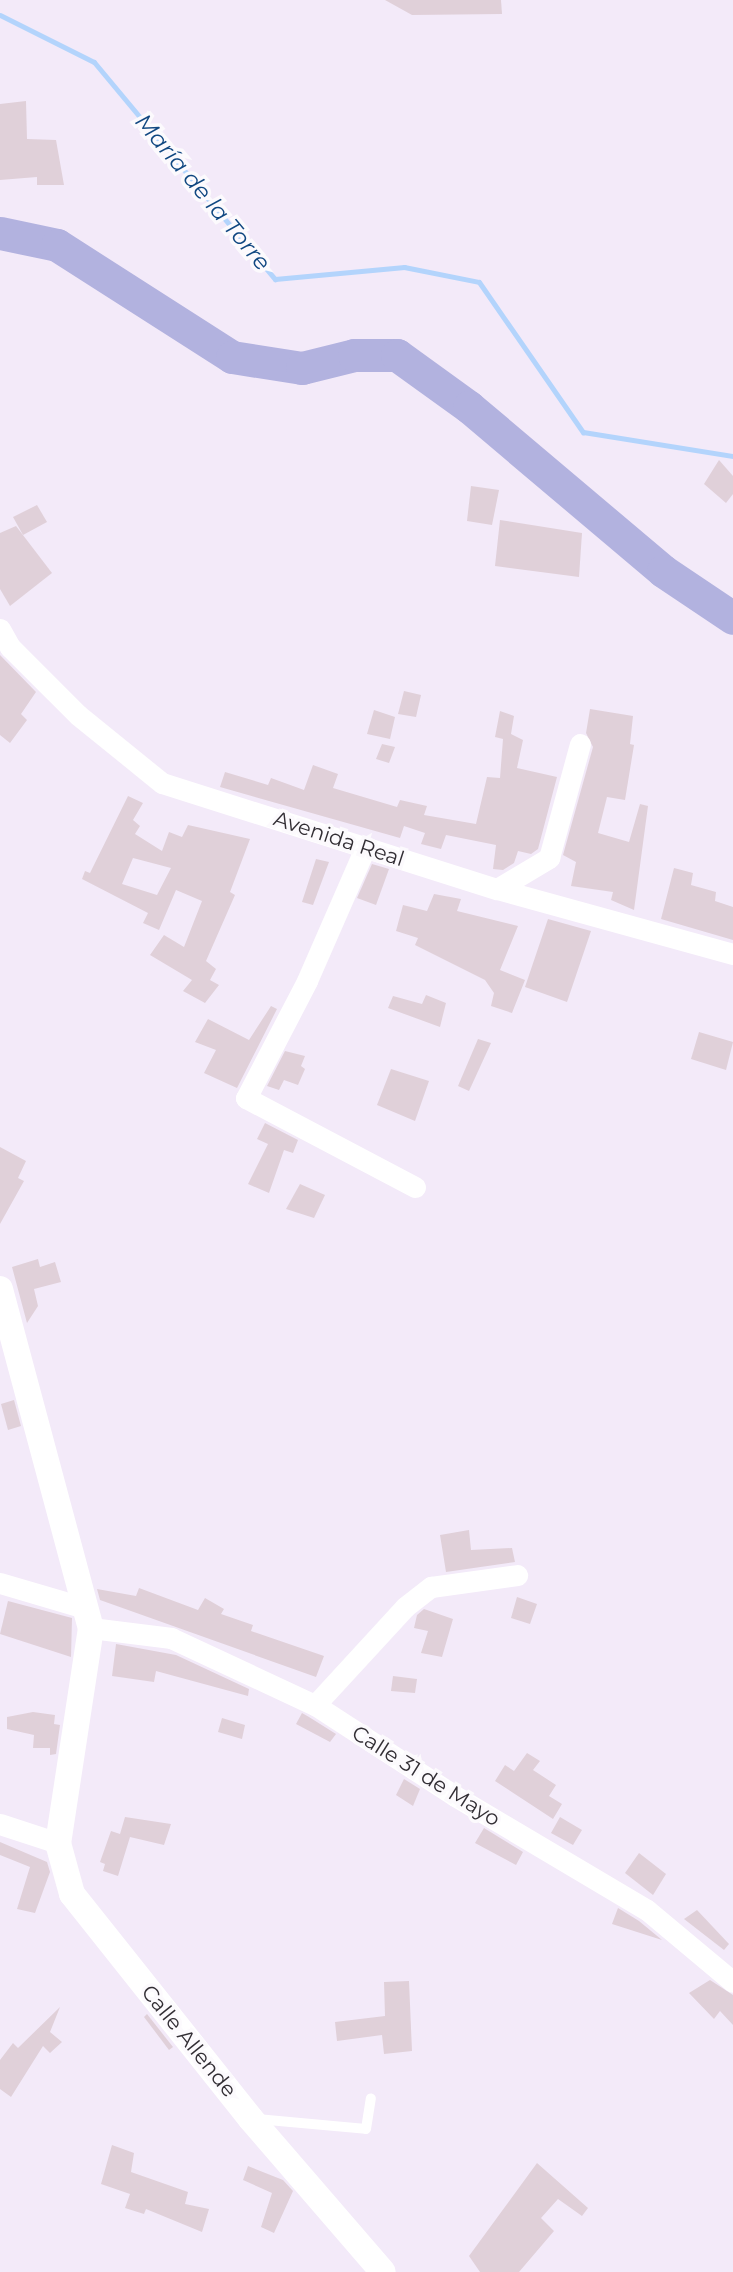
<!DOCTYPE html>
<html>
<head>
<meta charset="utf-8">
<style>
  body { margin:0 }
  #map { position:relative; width:733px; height:2272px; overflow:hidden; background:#f3eaf9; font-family:Montserrat,sans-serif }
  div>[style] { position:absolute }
  .stream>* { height:5px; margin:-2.5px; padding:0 2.5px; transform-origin:2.5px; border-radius:2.5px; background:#b3d4fc }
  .building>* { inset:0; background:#e0d0d9 }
  .service>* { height:10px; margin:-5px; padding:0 5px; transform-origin:5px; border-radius:5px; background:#fff }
  .minor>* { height:21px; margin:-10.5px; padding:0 10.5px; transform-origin:10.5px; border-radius:10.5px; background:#fff }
  .tertiary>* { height:26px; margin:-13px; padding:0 13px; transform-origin:13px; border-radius:13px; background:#fff }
  .primary>* { height:33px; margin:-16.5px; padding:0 16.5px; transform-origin:16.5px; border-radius:16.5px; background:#b2b2df }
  span { translate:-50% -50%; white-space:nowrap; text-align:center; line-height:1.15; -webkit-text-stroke:7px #fcfafd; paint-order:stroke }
  .street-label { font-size:21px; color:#322e34 }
  .water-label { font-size:23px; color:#104781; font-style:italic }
</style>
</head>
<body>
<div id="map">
  <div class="stream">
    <div style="left:0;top:15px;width:105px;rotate:26.6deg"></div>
    <div style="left:94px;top:62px;width:283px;rotate:50.2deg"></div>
    <div style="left:275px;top:279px;width:130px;rotate:-5.3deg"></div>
    <div style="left:404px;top:267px;width:76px;rotate:11.3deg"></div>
    <div style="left:479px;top:282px;width:183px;rotate:55.3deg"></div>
    <div style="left:583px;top:432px;width:152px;rotate:9.1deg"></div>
  </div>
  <div class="building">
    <div style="clip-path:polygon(385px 0,501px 0,502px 14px,412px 15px)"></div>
    <div style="clip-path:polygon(26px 101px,27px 139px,56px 140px,64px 185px,37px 185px,37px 177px,0 180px,0 104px)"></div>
    <div style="clip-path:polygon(719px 460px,733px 476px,733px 494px,726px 503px,704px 484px)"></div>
    <div style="clip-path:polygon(471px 486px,499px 490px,492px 525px,467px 521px)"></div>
    <div style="clip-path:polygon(37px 505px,47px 522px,23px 535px,13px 517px)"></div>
    <div style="clip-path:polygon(500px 520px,582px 533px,579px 577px,495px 566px)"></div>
    <div style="clip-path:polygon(16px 526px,52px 573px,10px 606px,0 589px,0 533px)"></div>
    <div style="clip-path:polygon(0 655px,36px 692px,21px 714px,27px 720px,10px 743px,0 735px)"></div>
    <div style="clip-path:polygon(404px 691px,421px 695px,416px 717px,398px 714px)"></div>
    <div style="clip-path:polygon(590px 709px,633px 716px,630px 744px,634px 745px,625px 800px,607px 797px,598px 833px,629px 842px,640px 804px,648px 806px,634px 910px,611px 900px,613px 892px,571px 886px,576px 862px,563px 855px,593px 747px,586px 733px)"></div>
    <div style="clip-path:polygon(374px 710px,395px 717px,390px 739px,367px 734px)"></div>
    <div style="clip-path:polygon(500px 711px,514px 716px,511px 734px,523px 740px,517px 768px,557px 777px,538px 849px,531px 854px,518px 851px,514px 863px,503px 870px,493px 869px,496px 845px,446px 835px,441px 849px,421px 844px,425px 833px,404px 826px,400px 838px,220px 787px,225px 772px,268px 785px,271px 778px,304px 790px,313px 765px,338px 774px,333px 788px,397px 807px,400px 800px,427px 806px,424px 815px,476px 824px,487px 777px,500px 778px,503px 739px,495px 737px)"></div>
    <div style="clip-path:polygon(382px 744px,395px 747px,389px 763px,376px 759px)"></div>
    <div style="clip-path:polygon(evenodd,128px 796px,143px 803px,133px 820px,140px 826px,135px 834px,162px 851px,169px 832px,182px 837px,188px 825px,250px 839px,230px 892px,235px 895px,206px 961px,216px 969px,210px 980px,219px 985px,205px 1003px,183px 991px,192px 980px,150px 955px,164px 935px,184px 947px,202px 901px,176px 890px,159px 930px,143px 923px,148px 913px,82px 879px,85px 871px,90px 873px,128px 796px,133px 858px,171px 868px,157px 895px,122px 884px,133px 858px)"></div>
    <div style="clip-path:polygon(316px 859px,329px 862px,313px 905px,302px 902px)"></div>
    <div style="clip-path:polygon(372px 864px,389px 869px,376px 905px,357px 898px)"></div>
    <div style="clip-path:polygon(674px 868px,693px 873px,691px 885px,716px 892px,715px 901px,733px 907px,733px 940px,661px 919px)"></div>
    <div style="clip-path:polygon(434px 894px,461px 899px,457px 911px,518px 926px,500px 970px,525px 980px,512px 1013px,491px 1006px,494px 993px,485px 980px,415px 945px,418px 938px,396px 931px,403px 905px,427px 911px)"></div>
    <div style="clip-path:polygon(548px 919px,591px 931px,567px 1002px,525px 987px)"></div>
    <div style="clip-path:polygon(426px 995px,446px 1003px,440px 1027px,388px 1008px,393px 996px,422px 1004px)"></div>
    <div style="clip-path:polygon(271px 1006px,277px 1009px,237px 1088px,204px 1073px,216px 1050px,195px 1042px,208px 1019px,249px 1040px)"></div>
    <div style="clip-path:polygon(699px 1032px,733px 1042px,726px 1070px,691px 1059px)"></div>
    <div style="clip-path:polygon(478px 1039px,491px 1043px,469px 1091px,458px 1086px)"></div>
    <div style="clip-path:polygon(285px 1051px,305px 1056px,301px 1066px,305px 1069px,298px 1085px,284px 1080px,279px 1090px,267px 1086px)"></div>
    <div style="clip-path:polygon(391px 1069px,429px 1081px,415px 1121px,377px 1105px)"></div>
    <div style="clip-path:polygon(265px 1123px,298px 1140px,293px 1153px,284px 1150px,269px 1193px,248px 1184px,268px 1144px,257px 1139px)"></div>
    <div style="clip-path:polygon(0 1147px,26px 1161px,18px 1178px,24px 1181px,0 1224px)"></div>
    <div style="clip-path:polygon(300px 1184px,325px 1195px,314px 1218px,286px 1209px)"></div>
    <div style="clip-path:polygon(38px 1259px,40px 1267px,55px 1262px,61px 1282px,34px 1289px,38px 1306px,27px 1323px,12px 1267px)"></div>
    <div style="clip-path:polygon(14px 1400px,21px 1426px,8px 1430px,1px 1404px)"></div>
    <div style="clip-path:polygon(469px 1530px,471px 1550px,512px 1548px,515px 1562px,446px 1572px,440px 1535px)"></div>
    <div style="clip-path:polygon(139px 1588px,198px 1610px,205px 1598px,224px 1609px,221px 1614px,253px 1625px,251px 1631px,324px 1656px,316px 1677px,100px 1600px,97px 1589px,136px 1596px)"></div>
    <div style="clip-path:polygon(517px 1597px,537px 1604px,530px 1624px,511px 1618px)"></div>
    <div style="clip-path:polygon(8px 1601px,72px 1618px,71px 1657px,0 1634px)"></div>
    <div style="clip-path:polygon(424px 1609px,453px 1619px,442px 1657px,421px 1653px,428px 1631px,414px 1628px,417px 1615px)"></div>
    <div style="clip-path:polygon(116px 1644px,176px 1655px,249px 1689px,248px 1696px,156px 1671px,154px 1682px,112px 1676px)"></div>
    <div style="clip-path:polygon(393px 1676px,417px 1679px,415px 1693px,391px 1691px)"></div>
    <div style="clip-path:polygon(33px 1712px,55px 1715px,54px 1724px,60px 1725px,56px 1754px,50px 1755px,50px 1748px,33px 1748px,34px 1735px,7px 1729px,7px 1717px)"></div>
    <div style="clip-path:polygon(302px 1713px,309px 1717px,336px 1734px,330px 1742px,296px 1724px)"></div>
    <div style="clip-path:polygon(222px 1718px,245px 1725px,242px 1739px,218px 1732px)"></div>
    <div style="clip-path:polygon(527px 1753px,540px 1761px,533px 1770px,556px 1785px,549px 1796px,562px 1804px,553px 1819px,495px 1781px,505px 1765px,514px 1771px)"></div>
    <div style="clip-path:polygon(404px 1779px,420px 1789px,413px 1806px,396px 1795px)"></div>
    <div style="clip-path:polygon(125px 1817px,171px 1824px,164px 1845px,130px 1837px,118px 1876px,103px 1871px,105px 1864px,100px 1862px,111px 1831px,120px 1834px)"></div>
    <div style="clip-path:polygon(560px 1817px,582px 1830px,573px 1845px,551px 1833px)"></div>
    <div style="clip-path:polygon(484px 1828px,523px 1852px,516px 1865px,475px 1843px)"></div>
    <div style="clip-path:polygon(0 1842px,47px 1862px,50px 1872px,35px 1913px,17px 1909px,30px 1867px,0 1855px)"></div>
    <div style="clip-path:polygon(639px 1853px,666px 1874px,653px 1895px,625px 1873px)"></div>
    <div style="clip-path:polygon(618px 1908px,639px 1921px,662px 1940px,612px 1924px)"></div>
    <div style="clip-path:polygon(697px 1910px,729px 1944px,724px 1950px,684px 1919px)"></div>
    <div style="clip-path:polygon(710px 1980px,733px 1995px,733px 2025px,720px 2011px,714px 2019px,689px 1993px)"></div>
    <div style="clip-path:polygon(409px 1981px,412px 2051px,384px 2054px,382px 2035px,337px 2041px,335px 2022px,385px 2016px,384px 1982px)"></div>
    <div style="clip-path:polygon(60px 2007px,50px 2032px,62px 2042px,50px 2053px,43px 2046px,11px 2097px,0 2089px,0 2060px,13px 2043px,18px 2048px)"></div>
    <div style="clip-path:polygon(147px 2014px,173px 2047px,169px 2050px,144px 2017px)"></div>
    <div style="clip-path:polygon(112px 2145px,134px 2153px,131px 2172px,188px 2192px,185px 2204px,209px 2209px,202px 2232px,146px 2209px,144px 2214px,125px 2208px,130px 2194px,101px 2184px)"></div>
    <div style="clip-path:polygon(537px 2163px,588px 2208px,582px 2216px,558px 2199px,541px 2218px,554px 2231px,519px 2272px,480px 2272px,469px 2256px)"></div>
    <div style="clip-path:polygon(248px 2166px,283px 2180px,293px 2191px,274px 2233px,261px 2227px,272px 2193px,243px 2180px)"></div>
  </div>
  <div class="service">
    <div style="left:257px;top:2119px;width:109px;rotate:5.2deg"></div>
    <div style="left:366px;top:2129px;width:31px;rotate:-81deg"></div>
  </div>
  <div class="minor">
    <div style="left:0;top:629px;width:21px;rotate:61deg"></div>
    <div style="left:10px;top:647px;width:96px;rotate:45deg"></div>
    <div style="left:78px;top:715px;width:108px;rotate:39deg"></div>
    <div style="left:162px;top:783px;width:351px;rotate:17.6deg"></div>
    <div style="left:497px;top:889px;width:245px;rotate:15.4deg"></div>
    <div style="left:365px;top:848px;width:145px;rotate:113.6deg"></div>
    <div style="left:307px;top:981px;width:132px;rotate:117.5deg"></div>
    <div style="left:246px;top:1098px;width:191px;rotate:27.8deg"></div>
    <div style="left:497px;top:889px;width:61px;rotate:-30.8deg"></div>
    <div style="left:549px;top:858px;width:118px;rotate:-74.8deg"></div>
    <div style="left:0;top:1583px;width:89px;rotate:16.4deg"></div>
    <div style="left:91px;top:1628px;width:81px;rotate:7.1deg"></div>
    <div style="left:171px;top:1638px;width:159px;rotate:25deg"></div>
    <div style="left:315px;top:1705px;width:167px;rotate:33deg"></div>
    <div style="left:455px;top:1796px;width:223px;rotate:30.7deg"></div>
    <div style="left:647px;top:1910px;width:112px;rotate:39.9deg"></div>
    <div style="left:315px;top:1705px;width:133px;rotate:-47.4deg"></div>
    <div style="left:405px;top:1607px;width:33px;rotate:-38deg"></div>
    <div style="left:431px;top:1587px;width:87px;rotate:-7.9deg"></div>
    <div style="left:0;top:1824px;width:61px;rotate:18.1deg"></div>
  </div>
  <div class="tertiary">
    <div style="left:0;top:1289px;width:351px;rotate:75deg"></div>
    <div style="left:91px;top:1628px;width:218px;rotate:98.7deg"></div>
    <div style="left:58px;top:1843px;width:53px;rotate:74.6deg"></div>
    <div style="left:72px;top:1894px;width:286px;rotate:51.5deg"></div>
    <div style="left:250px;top:2118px;width:203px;rotate:49.2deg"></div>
  </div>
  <div class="primary">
    <div style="left:0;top:233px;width:58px;rotate:11.9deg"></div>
    <div style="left:57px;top:245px;width:208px;rotate:32.6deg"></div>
    <div style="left:232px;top:357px;width:71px;rotate:8.9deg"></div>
    <div style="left:302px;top:368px;width:54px;rotate:-14deg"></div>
    <div style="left:354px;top:355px;width:43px"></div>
    <div style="left:397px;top:355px;width:89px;rotate:35.8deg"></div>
    <div style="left:469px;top:407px;width:254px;rotate:40.2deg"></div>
    <div style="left:663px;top:571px;width:84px;rotate:33.9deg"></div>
  </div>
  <div class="street-label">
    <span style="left:339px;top:839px;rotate:18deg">Avenida Real</span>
    <span style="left:426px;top:1776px;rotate:32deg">Calle 31 de Mayo</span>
    <span style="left:189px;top:2041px;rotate:51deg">Calle Allende</span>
  </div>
  <div class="water-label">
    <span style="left:203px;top:192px;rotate:50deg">María de la Torre</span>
  </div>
</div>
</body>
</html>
